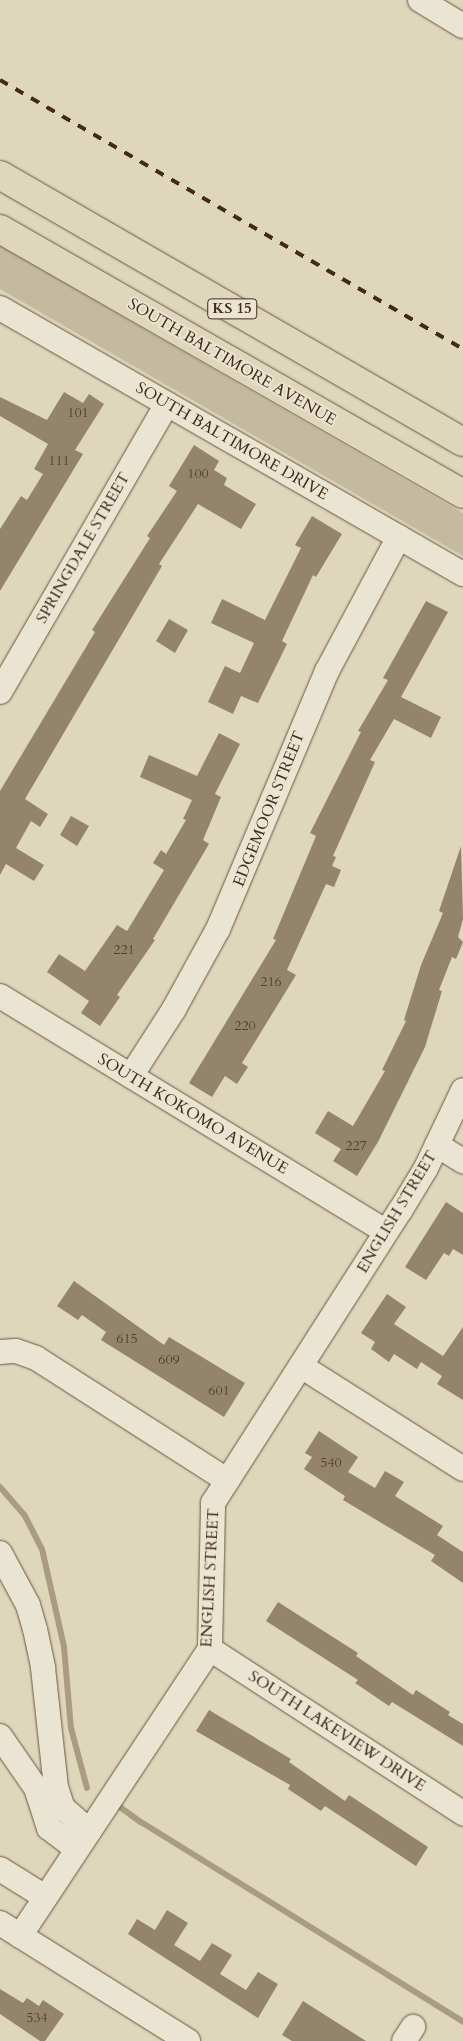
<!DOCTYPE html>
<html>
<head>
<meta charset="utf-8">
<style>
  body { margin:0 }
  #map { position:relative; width:463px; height:2041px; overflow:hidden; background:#dfd7bc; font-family:Cardo,serif }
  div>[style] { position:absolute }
  .green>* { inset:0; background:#c4baa0 }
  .stream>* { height:6px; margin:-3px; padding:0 3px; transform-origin:3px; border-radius:3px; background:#aa9c83 }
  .building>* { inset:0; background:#94846c }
  .roads { filter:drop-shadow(0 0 1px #69553f) drop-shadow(0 0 1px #69553f) }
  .minor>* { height:24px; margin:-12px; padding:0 12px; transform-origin:12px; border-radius:12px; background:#eae5d3 }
  .major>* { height:28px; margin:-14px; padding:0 14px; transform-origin:14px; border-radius:14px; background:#dfd7bc }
  .rail>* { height:4px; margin-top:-2px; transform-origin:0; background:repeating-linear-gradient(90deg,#422a15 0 9px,transparent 0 18px) }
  span { translate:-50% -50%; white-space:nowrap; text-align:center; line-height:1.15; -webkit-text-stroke:4px #eae5d3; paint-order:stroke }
  .number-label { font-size:14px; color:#56402b }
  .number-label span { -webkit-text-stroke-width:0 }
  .shield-label span { padding:1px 4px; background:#eae5d3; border:1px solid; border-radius:4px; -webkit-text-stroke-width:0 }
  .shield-label { font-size:15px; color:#422a15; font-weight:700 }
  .street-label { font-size:16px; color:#422a15 }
</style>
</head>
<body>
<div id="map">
  <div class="green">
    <div style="clip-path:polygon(0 246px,463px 513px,463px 556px,0 289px)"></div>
  </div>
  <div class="stream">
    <div style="left:0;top:1487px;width:38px;rotate:49deg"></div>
    <div style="left:25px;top:1516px;width:37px;rotate:63deg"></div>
    <div style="left:42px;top:1549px;width:100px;rotate:77.3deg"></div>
    <div style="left:64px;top:1647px;width:81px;rotate:85.1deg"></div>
    <div style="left:71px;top:1728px;width:62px;rotate:75.1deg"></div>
    <div style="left:113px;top:1802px;width:34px;rotate:36deg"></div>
    <div style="left:141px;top:1822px;width:379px;rotate:31.8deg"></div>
  </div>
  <div class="building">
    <div style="clip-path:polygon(64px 392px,83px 403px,89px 394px,104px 404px,75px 450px,83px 454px,0 591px,0 529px,21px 496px,27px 500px,43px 474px,34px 469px,48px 444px,0 416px,0 397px,47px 420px)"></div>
    <div style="clip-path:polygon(194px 445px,219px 461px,214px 470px,227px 478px,224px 485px,256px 504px,241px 529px,198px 504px,159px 564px,162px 566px,25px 799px,48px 814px,40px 827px,31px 821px,16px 848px,44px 865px,34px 881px,6px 864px,0 875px,0 791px,95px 632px,92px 630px,150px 538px,147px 536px,177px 491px,169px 486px)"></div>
    <div style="clip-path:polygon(312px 516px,342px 534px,316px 577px,313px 575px,282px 641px,287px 644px,258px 703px,241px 696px,233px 714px,208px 702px,225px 666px,240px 673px,254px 643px,211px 623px,222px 599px,265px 620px,301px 548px,295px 545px)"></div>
    <div style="clip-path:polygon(426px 601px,448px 612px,401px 697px,441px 717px,431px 738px,394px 719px,370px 760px,375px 762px,333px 856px,336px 857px,332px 866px,341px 870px,334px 887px,326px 884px,287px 970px,296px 975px,242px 1063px,248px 1067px,237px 1084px,225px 1076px,212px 1097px,189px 1083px,276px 940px,273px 939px,316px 836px,310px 833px,361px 732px,358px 731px,388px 680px,383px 678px)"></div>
    <div style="clip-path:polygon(169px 619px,188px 630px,175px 653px,156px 641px)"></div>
    <div style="clip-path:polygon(219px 733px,240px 744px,215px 794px,221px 797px,203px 840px,209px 844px,153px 939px,155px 940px,117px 995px,120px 997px,100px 1026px,81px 1013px,89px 1001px,47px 972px,59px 954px,85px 971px,117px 925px,127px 931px,164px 870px,153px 863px,161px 850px,166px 854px,186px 820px,183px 819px,192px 800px,140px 777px,149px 755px,197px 776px)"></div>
    <div style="clip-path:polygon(71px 816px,89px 826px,77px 846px,60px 835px)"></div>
    <div style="clip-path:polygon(461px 846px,463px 919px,458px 937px,463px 942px,456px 959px,452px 957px,439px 990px,442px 991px,425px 1047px,378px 1142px,357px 1176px,333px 1161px,341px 1149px,315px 1133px,328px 1111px,353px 1126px,385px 1071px,382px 1070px,406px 1021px,404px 1020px,421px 965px,443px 913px,439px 911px)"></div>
    <div style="clip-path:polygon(446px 1202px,463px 1213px,463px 1255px,453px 1249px,449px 1256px,444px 1253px,426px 1280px,405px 1267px)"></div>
    <div style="clip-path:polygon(74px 1281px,164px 1345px,169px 1337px,245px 1383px,224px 1417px,101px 1340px,106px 1332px,82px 1315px,78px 1320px,57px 1306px)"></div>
    <div style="clip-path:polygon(387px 1294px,406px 1307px,394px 1324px,443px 1356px,463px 1327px,463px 1400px,437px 1384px,442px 1376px,421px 1362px,417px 1369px,394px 1354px,389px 1362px,371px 1349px,375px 1342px,361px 1333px)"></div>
    <div style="clip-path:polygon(319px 1431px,358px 1457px,348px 1472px,375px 1488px,385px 1471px,404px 1482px,395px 1496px,443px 1526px,437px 1535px,463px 1552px,463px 1583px,431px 1561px,435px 1555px,343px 1500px,345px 1496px,304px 1469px,312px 1457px,305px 1453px)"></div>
    <div style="clip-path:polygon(278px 1602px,358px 1653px,356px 1656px,413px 1695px,416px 1690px,450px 1712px,448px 1715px,463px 1724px,463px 1746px,392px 1702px,389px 1706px,355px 1683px,358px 1680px,266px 1621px)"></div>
    <div style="clip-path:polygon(209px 1710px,291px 1759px,289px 1762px,345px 1801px,349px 1795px,428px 1847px,416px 1866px,325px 1806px,321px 1811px,288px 1789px,290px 1785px,196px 1731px)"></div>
    <div style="clip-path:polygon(167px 1910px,188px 1923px,174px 1945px,200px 1961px,212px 1943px,232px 1955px,220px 1974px,246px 1990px,258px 1972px,278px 1984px,258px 2018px,128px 1934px,137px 1919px,155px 1930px)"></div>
    <div style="clip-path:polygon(0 1989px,23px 2003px,27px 1998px,39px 2006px,43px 2000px,64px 2014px,45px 2041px,40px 2041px,0 2014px)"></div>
    <div style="clip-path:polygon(303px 2001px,336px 2022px,366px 2041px,292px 2041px,282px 2035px)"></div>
  </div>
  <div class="roads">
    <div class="minor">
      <div style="left:420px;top:0;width:50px;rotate:31.2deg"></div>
      <div style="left:0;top:308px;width:534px;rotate:29.88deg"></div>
      <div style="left:0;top:692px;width:333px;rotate:-59.9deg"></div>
      <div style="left:0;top:996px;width:452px;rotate:31.4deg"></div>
      <div style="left:131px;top:1076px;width:80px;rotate:-57.3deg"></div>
      <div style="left:174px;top:1009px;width:91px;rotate:-61.2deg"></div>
      <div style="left:218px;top:929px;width:280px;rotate:-67.1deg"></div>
      <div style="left:327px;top:671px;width:152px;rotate:-61.8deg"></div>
      <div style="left:437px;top:1145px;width:31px;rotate:32deg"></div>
      <div style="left:0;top:1352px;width:16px;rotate:-4deg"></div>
      <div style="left:16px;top:1351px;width:21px;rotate:19deg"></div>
      <div style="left:36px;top:1358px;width:227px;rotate:32.6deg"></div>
      <div style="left:301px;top:1366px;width:192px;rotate:32.4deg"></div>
      <div style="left:0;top:1553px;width:59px;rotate:61.7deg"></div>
      <div style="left:28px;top:1605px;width:25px;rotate:74deg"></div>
      <div style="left:35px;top:1629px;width:40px;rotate:78deg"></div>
      <div style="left:43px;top:1668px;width:120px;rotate:83.8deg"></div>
      <div style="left:56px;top:1787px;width:22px;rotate:72deg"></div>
      <div style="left:63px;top:1808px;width:35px;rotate:41deg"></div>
      <div style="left:210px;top:1649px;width:302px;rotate:33deg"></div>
      <div style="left:0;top:1736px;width:63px;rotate:55.3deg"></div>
      <div style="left:36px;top:1788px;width:42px;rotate:72deg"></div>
      <div style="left:49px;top:1828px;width:35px;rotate:37deg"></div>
      <div style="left:0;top:1869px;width:53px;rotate:31.9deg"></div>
      <div style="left:0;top:1923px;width:222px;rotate:32.1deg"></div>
      <div style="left:20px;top:1936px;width:344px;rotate:-56.5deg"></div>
      <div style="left:210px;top:1649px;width:146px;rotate:-88.8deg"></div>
      <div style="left:213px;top:1503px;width:347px;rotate:-57.4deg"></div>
      <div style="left:400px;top:1211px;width:50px;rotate:-58.8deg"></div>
      <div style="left:426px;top:1168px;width:86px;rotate:-64.6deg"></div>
      <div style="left:404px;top:2041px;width:17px;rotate:-57deg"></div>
    </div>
    <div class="major">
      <div style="left:0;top:175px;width:534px;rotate:29.97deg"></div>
      <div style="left:0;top:229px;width:533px;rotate:29.78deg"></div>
    </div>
  </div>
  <div class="rail">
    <div style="left:0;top:80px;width:535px;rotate:30.16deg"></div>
  </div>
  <div class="number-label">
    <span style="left:78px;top:413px">101</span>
    <span style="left:59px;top:461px">111</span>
    <span style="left:198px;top:474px">100</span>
    <span style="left:124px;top:950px">221</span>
    <span style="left:271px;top:982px">216</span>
    <span style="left:245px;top:1026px">220</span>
    <span style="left:356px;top:1146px">227</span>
    <span style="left:127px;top:1339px">615</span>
    <span style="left:169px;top:1360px">609</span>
    <span style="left:219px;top:1391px">601</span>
    <span style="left:331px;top:1463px">540</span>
    <span style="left:37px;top:2018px">534</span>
  </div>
  <div class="shield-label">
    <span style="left:232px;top:309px">KS 15</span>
  </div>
  <div class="street-label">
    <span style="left:232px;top:362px;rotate:30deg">SOUTH BALTIMORE AVENUE</span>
    <span style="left:232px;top:441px;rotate:30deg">SOUTH BALTIMORE DRIVE</span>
    <span style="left:83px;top:548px;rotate:-60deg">SPRINGDALE STREET</span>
    <span style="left:269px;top:809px;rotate:-68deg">EDGEMOOR STREET</span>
    <span style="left:193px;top:1114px;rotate:31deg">SOUTH KOKOMO AVENUE</span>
    <span style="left:397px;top:1212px;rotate:-59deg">ENGLISH STREET</span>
    <span style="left:210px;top:1578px;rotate:-87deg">ENGLISH STREET</span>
    <span style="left:337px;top:1731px;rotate:33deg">SOUTH LAKEVIEW DRIVE</span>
  </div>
</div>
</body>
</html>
